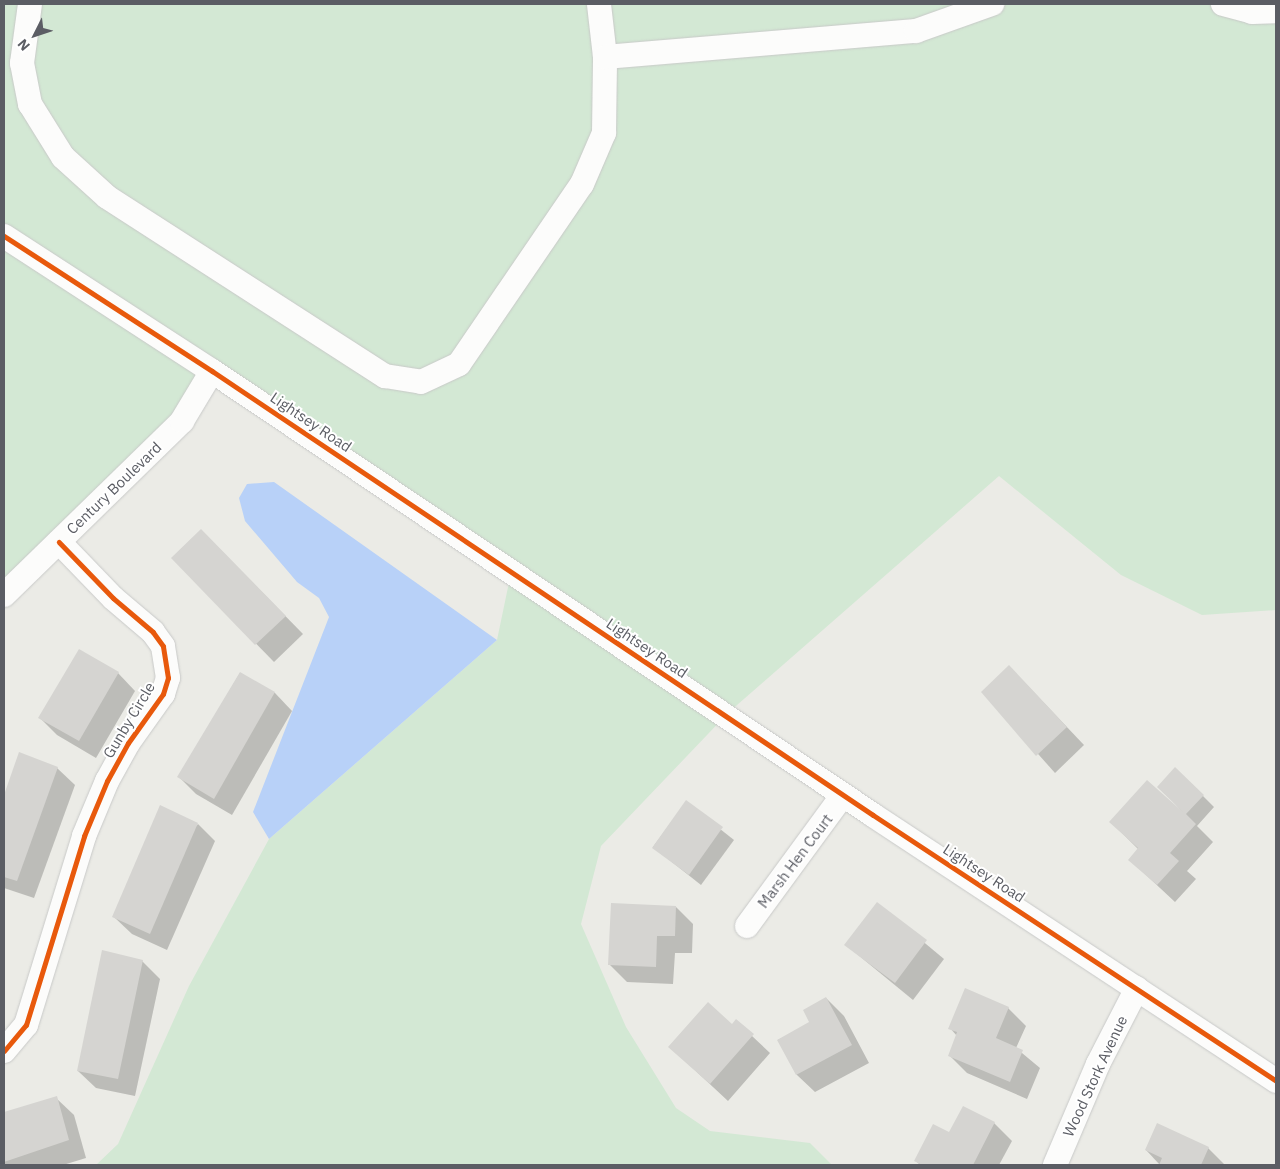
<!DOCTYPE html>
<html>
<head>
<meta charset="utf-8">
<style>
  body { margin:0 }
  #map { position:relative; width:1280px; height:1169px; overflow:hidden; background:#ebebe6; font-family:"IBM Plex Sans",sans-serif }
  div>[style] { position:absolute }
  .green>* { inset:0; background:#d3e8d4 }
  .water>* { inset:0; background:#b8d1f8 }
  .shadow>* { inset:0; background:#0003 }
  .building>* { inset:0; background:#d5d4d1 }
  .roads { filter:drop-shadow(0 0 1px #c8c9c8) drop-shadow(0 0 1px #c8c9c8) }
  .street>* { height:24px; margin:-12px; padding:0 12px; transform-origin:12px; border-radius:12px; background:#fcfcfb }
  .cycleway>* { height:5px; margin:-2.5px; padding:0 2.5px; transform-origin:2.5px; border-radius:2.5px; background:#e8590c }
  span { translate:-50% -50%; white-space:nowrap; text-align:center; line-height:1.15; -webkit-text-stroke:4px #fff; paint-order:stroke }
  .street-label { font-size:15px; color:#5b5d64 }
  .frame { position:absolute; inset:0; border:5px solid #5b5d64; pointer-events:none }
  .north { position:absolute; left:10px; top:10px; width:50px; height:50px; -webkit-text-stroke:4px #fff; paint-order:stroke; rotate:229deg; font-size:14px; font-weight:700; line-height:20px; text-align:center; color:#5b5d64 }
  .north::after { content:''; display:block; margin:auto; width:18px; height:22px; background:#5b5d64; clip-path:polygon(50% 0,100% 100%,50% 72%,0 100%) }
</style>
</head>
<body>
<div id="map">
  <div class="green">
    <div style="clip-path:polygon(4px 4px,1276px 4px,1276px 610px,1202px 615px,1121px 575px,999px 476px,729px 712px,601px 846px,581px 924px,626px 1027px,676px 1108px,710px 1131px,810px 1143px,832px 1165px,96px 1165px,118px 1144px,189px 986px,269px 839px,497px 640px,512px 568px,223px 376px,4px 590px)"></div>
  </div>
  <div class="water">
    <div style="clip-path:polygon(274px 482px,497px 640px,269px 839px,253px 812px,329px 617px,319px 598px,297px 582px,245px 521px,239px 498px,247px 484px)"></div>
  </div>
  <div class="shadow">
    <div style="clip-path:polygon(201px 530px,303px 634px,274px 662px,172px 558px)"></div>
    <div style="clip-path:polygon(118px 673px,135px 691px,96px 758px,57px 735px,40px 718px)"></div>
    <div style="clip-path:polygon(240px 673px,275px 693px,292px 711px,232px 815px,196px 794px,179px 777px)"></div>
    <div style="clip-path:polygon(1026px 684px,1084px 745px,1055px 773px,983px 692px)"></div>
    <div style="clip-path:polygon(20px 754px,57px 768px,75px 785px,34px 898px,4px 888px,4px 798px)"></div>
    <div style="clip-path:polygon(1203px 796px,1214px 807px,1197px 826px,1213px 842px,1187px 871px,1196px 879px,1175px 902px,1130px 860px,1139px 850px,1111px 822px,1187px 817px,1170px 798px)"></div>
    <div style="clip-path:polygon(686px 802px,734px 840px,701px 885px,653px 847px)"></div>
    <div style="clip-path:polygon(198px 824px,215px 841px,167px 950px,132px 934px,114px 917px)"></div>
    <div style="clip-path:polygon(878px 904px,944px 959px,913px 1000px,846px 945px)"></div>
    <div style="clip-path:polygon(676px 907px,693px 924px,692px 953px,675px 953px,673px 984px,627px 982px,610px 965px)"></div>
    <div style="clip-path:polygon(142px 961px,160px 979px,135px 1096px,96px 1088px,78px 1071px)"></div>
    <div style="clip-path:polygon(826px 998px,844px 1016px,869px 1063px,815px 1092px,797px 1075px,778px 1040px,811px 1023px)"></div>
    <div style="clip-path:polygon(1008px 1008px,1026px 1026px,1016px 1048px,1040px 1068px,1027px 1099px,967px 1073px,949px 1055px,957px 1036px,950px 1028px)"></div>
    <div style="clip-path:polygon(736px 1021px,770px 1053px,728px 1101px,670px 1047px,732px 1025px)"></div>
    <div style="clip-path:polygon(56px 1098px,74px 1115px,86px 1158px,63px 1165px,4px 1165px,4px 1113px)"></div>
    <div style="clip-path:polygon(994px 1123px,1012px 1141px,999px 1165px,920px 1165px,916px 1161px,949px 1134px)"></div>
    <div style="clip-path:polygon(1208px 1148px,1225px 1165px,1160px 1165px,1146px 1150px)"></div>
  </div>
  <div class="building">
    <div style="clip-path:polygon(201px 529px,286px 616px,255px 645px,171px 558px)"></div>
    <div style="clip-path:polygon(79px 649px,119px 672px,79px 741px,38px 718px)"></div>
    <div style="clip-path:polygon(1009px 665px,1067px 727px,1036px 756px,981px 692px)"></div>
    <div style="clip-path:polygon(240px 672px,275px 692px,214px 799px,177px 777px)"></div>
    <div style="clip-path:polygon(19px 752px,58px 767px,17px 881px,4px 877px,4px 795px)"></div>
    <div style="clip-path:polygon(1175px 767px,1204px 795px,1186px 814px,1196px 824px,1170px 853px,1179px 861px,1157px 885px,1128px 860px,1138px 848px,1109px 822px,1147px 780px,1183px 812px,1157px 787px)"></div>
    <div style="clip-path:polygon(686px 800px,723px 827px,689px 875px,652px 848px)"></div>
    <div style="clip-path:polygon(160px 805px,198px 823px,150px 934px,112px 917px)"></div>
    <div style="clip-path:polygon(877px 902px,927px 940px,895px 983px,844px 945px)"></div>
    <div style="clip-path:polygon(611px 903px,676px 906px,675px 936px,657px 936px,656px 967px,608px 965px)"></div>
    <div style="clip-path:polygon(102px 950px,143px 960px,118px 1079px,77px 1071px)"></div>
    <div style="clip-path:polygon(965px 988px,1009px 1007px,996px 1038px,1023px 1050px,1010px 1082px,948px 1056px,957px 1032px,948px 1029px)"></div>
    <div style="clip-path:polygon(826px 997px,852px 1045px,796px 1075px,777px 1040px,809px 1022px,803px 1010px)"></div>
    <div style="clip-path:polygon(708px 1002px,732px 1024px,736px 1019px,754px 1034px,710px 1084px,668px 1047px)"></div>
    <div style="clip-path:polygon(57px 1096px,69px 1140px,4px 1162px,4px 1112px)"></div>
    <div style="clip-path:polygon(963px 1106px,995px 1122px,973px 1165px,922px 1165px,914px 1161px,933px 1124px,949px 1132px)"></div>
    <div style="clip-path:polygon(1157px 1123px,1209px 1147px,1201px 1165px,1159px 1165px,1162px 1158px,1145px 1150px)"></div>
  </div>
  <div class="roads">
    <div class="street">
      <div style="left:30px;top:4px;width:60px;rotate:97.7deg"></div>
      <div style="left:22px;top:63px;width:42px;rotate:79deg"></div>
      <div style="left:30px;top:104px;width:62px;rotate:58.1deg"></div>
      <div style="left:63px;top:157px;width:59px;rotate:42.3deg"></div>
      <div style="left:107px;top:197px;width:331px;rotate:32.8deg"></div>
      <div style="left:385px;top:376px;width:36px;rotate:9deg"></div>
      <div style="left:421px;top:382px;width:42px;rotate:-25.3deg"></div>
      <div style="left:459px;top:364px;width:218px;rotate:-55.7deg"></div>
      <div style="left:582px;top:184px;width:56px;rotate:-66.7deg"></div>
      <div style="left:604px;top:133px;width:76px;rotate:-89.2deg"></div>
      <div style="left:605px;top:57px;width:53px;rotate:-96.5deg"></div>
      <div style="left:1223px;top:4px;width:30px;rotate:15deg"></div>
      <div style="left:1252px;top:12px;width:24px;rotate:-2deg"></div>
      <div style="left:605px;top:57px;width:312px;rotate:-4.8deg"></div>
      <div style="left:916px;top:31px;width:81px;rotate:-19.6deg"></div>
      <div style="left:4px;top:236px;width:248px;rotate:33deg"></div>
      <div style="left:212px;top:371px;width:796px;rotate:33.89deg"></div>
      <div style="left:873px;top:815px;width:483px;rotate:33.4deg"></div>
      <div style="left:4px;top:595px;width:249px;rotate:-44.3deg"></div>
      <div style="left:182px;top:421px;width:58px;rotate:-59deg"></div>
      <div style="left:747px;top:926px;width:162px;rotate:-53.8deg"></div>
      <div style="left:4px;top:1051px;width:34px;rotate:-50deg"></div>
      <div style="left:26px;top:1025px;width:198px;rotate:-72.9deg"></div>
      <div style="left:84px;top:836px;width:60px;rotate:-67.3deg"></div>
      <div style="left:107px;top:781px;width:43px;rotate:-61.1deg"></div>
      <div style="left:128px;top:743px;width:60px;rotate:-54.5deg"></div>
      <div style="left:163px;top:694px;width:17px;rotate:-73deg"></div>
      <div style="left:168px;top:678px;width:32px;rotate:-99deg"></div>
      <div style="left:163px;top:646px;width:17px;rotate:-126deg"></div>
      <div style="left:153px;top:632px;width:52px;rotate:-139.6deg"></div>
      <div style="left:113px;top:598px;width:78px;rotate:-134deg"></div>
      <div style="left:1055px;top:1165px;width:110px;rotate:-66.9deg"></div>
      <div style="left:1098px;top:1064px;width:85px;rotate:-62.8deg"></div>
    </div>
  </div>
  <div class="cycleway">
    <div style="left:4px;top:236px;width:248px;rotate:33deg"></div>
    <div style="left:212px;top:371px;width:796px;rotate:33.89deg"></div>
    <div style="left:873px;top:815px;width:483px;rotate:33.4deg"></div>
    <div style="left:4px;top:1051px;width:34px;rotate:-50deg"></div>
    <div style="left:26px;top:1025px;width:198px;rotate:-72.9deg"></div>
    <div style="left:84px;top:836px;width:60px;rotate:-67.3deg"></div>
    <div style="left:107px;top:781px;width:43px;rotate:-61.1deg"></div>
    <div style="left:128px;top:743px;width:60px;rotate:-54.5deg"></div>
    <div style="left:163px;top:694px;width:17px;rotate:-73deg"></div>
    <div style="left:168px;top:678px;width:32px;rotate:-99deg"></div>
    <div style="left:163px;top:646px;width:17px;rotate:-126deg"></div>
    <div style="left:153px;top:632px;width:52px;rotate:-139.6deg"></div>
    <div style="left:113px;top:598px;width:78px;rotate:-134deg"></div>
  </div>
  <div class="street-label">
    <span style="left:311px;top:422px;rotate:34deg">Lightsey Road</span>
    <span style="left:114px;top:488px;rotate:-44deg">Century Boulevard</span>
    <span style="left:647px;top:648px;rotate:34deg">Lightsey Road</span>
    <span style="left:129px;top:720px;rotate:-59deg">Gunby Circle</span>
    <span style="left:795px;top:861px;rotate:-53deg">Marsh Hen Court</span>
    <span style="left:984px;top:873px;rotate:33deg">Lightsey Road</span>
    <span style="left:1095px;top:1076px;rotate:-65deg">Wood Stork Avenue</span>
  </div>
  <div class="frame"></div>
  <div class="north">N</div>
</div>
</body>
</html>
